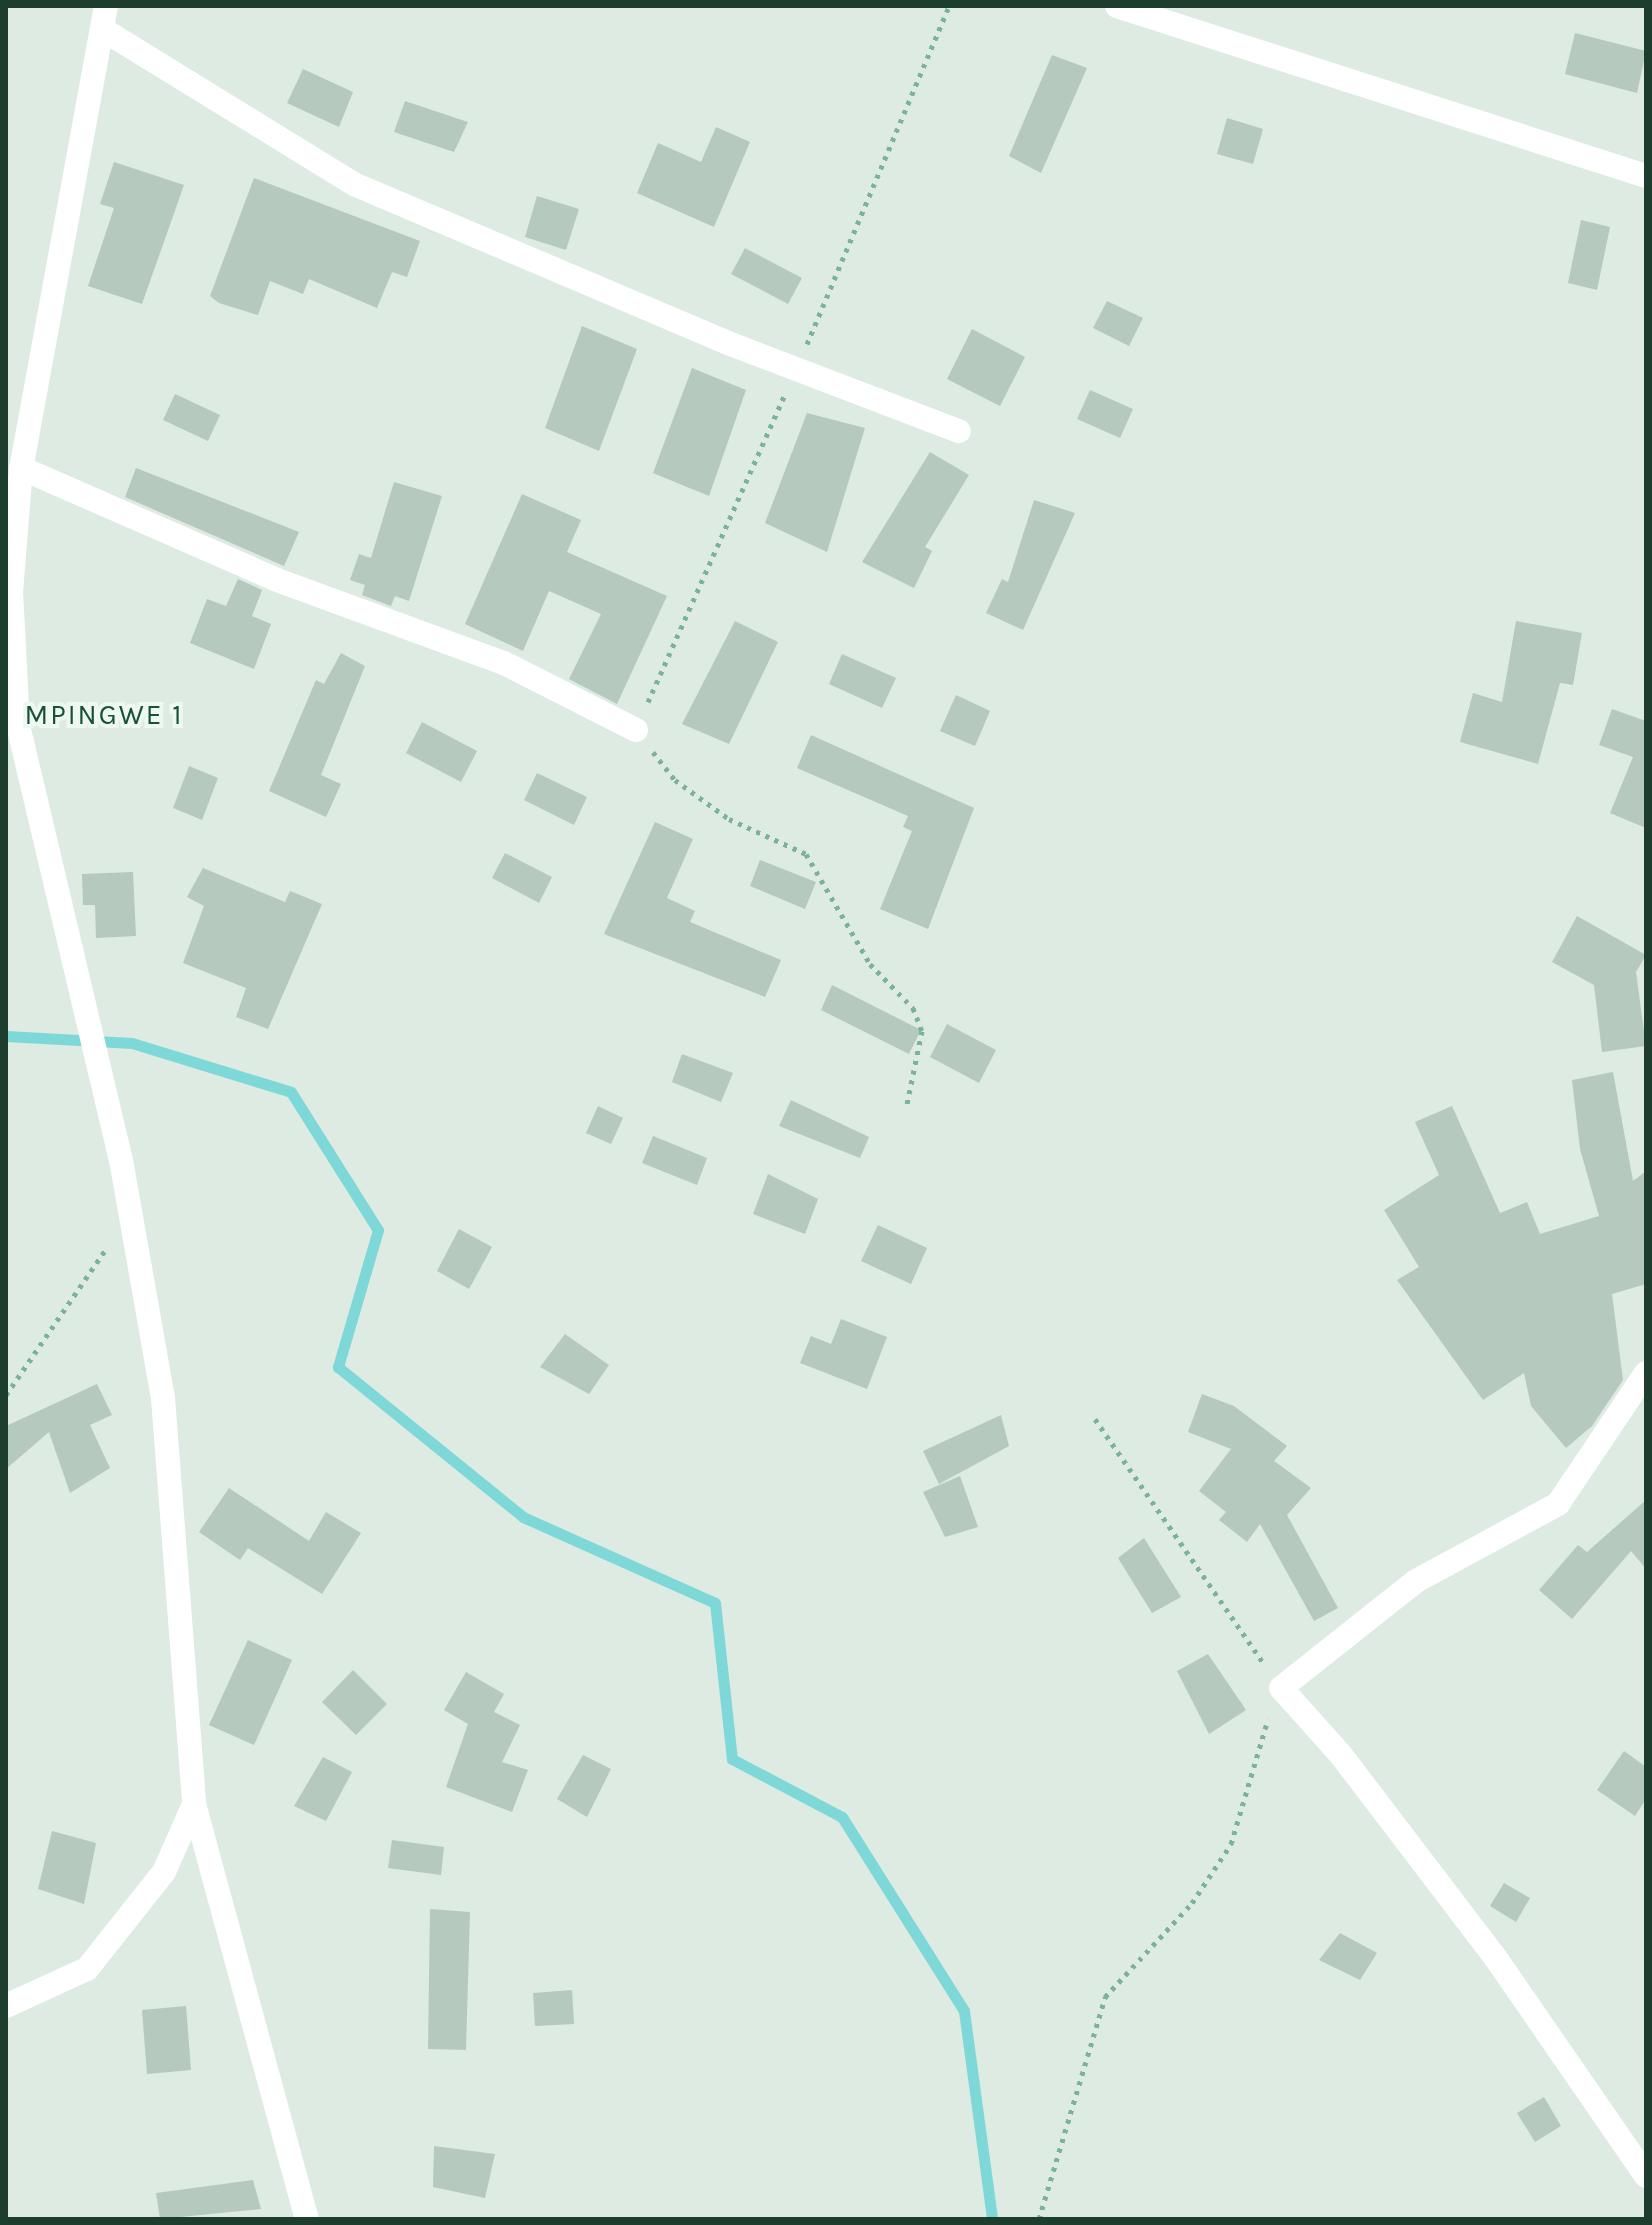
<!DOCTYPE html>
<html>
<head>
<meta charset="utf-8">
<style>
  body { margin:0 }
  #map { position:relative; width:1652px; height:2225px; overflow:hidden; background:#ddebe3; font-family:Karla,sans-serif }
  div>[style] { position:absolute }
  .stream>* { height:11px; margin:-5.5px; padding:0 5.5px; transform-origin:5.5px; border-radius:5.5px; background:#7ed8d8 }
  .building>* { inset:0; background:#b5c9be }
  .path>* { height:5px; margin-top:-2.5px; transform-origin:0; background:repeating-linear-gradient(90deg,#7ab398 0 4px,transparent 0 10px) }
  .minor>* { height:24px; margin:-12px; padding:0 12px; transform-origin:12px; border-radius:12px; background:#fff }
  .tertiary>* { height:24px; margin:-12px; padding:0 12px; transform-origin:12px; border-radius:12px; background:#fff }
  span { translate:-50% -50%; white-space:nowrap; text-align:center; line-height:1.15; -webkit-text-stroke:8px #eef8f1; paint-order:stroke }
  .quarter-label { font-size:28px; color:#17513a; letter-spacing:2px }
  .frame { position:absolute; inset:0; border:8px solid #1d3d2f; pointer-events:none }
</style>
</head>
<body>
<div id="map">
  <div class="stream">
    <div style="left:6px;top:1036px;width:126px;rotate:3.2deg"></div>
    <div style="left:132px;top:1043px;width:166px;rotate:17.1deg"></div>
    <div style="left:291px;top:1092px;width:163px;rotate:57.8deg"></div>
    <div style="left:378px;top:1230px;width:143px;rotate:106.3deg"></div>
    <div style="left:338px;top:1367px;width:238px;rotate:39deg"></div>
    <div style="left:523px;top:1517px;width:210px;rotate:24.1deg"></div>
    <div style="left:715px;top:1603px;width:157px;rotate:83.8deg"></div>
    <div style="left:732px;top:1759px;width:124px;rotate:27.8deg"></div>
    <div style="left:842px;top:1817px;width:229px;rotate:57.8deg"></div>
    <div style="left:964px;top:2011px;width:210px;rotate:82.3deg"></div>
  </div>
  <div class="building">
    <div style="clip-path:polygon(1575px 33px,1646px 51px,1637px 93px,1565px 74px)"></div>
    <div style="clip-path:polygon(1052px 55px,1087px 68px,1041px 173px,1009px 156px)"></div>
    <div style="clip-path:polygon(303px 69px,353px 92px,339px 127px,287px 103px)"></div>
    <div style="clip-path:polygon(405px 101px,468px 122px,454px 152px,394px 132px)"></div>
    <div style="clip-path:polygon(1227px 118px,1263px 129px,1253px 164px,1217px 154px)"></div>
    <div style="clip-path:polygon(716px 127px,750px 142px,714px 227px,637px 193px,658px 143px,701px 162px)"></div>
    <div style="clip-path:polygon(114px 162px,184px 185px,142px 304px,88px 286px,114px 208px,100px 204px)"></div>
    <div style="clip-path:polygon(254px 178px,420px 241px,407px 277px,392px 272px,377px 308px,309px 279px,303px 294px,270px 281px,258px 315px,219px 303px,210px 296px)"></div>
    <div style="clip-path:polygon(537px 196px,579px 209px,566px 250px,525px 237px)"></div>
    <div style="clip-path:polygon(1581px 220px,1610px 227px,1597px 290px,1568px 283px)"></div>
    <div style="clip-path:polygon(745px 248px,802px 278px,788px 304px,731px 274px)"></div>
    <div style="clip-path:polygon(1107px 301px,1143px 318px,1129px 346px,1093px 328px)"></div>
    <div style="clip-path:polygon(582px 326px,637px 349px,599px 451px,545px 428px)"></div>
    <div style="clip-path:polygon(972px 329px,1025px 357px,1000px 406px,947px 379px)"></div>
    <div style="clip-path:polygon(692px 368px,746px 390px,709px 496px,653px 473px)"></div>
    <div style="clip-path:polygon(1090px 390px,1133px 409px,1120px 438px,1077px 419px)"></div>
    <div style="clip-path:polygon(175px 394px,220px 415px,208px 441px,163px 420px)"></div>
    <div style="clip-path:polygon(807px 413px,865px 428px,827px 552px,765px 523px)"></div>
    <div style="clip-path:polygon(930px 452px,969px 475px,925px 547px,932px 551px,914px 588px,862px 562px)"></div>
    <div style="clip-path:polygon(136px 468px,299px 532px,284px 566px,125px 497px)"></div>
    <div style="clip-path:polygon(394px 482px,442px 496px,409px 601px,395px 596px,391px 606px,362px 595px,365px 585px,350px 580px,359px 554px,371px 558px)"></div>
    <div style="clip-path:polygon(522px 494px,581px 520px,567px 552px,667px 596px,617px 704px,569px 679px,601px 614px,549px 591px,523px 651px,465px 624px)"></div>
    <div style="clip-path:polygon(1034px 500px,1075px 513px,1023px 630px,986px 613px,1002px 579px,1008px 582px)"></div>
    <div style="clip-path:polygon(238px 579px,262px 590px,252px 616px,271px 624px,254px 669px,190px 643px,207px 599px,226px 606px)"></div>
    <div style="clip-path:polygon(735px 621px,778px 642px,729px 744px,682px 724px)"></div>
    <div style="clip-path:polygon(1516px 621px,1582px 633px,1573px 685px,1560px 683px,1538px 764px,1460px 742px,1473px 693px,1502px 702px)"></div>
    <div style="clip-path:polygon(341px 653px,365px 666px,321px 775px,341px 784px,326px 817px,269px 791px,316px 680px,324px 684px)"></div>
    <div style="clip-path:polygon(842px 654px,896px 678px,882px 708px,829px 684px)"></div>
    <div style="clip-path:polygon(956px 695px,990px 711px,975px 746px,940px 731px)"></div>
    <div style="clip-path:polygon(1612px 709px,1646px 721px,1646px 828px,1610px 813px,1633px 757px,1599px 745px)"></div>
    <div style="clip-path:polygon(422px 722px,477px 751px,461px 782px,406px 753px)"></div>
    <div style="clip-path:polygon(811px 735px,974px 808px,928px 929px,880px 909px,912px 831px,903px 827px,908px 816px,797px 768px)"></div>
    <div style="clip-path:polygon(189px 766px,218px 778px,202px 820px,173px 808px)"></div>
    <div style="clip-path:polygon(537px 773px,587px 797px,574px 825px,524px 800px)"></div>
    <div style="clip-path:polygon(655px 822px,693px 839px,667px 898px,695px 911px,690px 922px,781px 960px,765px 997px,604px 934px)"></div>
    <div style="clip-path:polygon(505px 853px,552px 877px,539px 903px,492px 878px)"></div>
    <div style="clip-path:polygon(760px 860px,816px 882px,805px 909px,750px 886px)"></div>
    <div style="clip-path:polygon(203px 868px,285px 902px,290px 891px,322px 904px,268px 1029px,236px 1017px,246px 988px,183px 963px,204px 906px,187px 897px)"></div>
    <div style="clip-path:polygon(133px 872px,136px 936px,96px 938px,95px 905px,83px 905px,82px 874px)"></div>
    <div style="clip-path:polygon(1577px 916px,1646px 955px,1636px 972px,1646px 1046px,1602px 1052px,1594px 985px,1552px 962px)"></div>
    <div style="clip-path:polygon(832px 985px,921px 1030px,909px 1054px,821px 1010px)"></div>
    <div style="clip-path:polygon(947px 1024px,996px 1050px,979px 1083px,930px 1057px)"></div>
    <div style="clip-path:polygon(682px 1054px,733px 1073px,721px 1102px,672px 1082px)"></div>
    <div style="clip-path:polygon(1613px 1072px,1633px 1181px,1646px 1171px,1646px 1284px,1612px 1294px,1623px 1380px,1592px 1426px,1566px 1448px,1531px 1406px,1524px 1373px,1483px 1400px,1397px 1280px,1419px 1267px,1384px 1210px,1439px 1175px,1415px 1122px,1452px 1106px,1500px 1213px,1527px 1202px,1540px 1234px,1599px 1216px,1580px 1149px,1572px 1080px)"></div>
    <div style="clip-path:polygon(791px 1100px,869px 1137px,860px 1158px,779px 1126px)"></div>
    <div style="clip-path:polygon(598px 1106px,623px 1118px,611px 1144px,586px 1133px)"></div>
    <div style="clip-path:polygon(653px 1136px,707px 1158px,697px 1185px,642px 1163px)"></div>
    <div style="clip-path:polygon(768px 1174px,818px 1199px,805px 1234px,753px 1214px)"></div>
    <div style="clip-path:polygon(878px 1225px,927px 1248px,911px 1284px,861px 1261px)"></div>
    <div style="clip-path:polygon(459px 1229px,492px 1247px,469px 1289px,437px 1271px)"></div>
    <div style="clip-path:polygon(841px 1319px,887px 1337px,867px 1389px,800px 1363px,811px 1336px,831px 1344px)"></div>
    <div style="clip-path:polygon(565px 1334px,609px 1365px,589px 1394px,540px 1367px)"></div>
    <div style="clip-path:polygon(97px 1384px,112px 1415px,90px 1425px,110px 1468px,70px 1493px,49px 1432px,6px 1469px,6px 1426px)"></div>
    <div style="clip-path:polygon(1202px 1394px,1234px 1406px,1287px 1446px,1274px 1461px,1311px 1488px,1287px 1515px,1338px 1608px,1314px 1621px,1260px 1524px,1247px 1542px,1219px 1520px,1226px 1512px,1199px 1491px,1231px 1449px,1188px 1432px)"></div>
    <div style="clip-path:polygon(1001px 1415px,1009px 1446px,939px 1484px,923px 1451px)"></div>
    <div style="clip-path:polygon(960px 1476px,978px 1527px,945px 1537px,923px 1492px)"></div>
    <div style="clip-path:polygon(229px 1488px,309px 1541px,326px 1512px,361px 1533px,322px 1594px,248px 1548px,240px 1560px,199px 1532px)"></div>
    <div style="clip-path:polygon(1646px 1500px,1646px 1569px,1631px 1551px,1572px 1619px,1539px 1590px,1578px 1545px,1587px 1552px)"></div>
    <div style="clip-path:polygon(1144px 1538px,1181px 1597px,1152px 1613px,1118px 1558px)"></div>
    <div style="clip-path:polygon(248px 1640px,292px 1660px,254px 1745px,209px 1725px)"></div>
    <div style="clip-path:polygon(1208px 1654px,1246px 1710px,1209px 1734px,1177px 1671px)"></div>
    <div style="clip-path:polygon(353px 1670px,387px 1704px,356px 1735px,322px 1702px)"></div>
    <div style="clip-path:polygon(466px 1672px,504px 1694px,494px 1712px,520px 1725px,502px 1762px,528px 1770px,512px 1812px,446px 1787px,468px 1724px,444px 1710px)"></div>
    <div style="clip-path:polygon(1624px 1751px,1646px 1767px,1646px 1799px,1635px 1816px,1597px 1790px)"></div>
    <div style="clip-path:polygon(583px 1755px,611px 1769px,587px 1817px,557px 1799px)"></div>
    <div style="clip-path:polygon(323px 1757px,352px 1772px,326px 1821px,294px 1806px)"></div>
    <div style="clip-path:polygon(52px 1831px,96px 1843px,84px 1904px,38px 1889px)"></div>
    <div style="clip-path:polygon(392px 1840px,444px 1847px,441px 1875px,388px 1868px)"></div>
    <div style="clip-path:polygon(1504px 1883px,1530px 1898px,1516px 1922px,1490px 1906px)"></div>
    <div style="clip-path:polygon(430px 1909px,470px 1912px,466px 2050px,428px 2049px)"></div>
    <div style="clip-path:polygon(1340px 1933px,1377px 1953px,1360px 1980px,1319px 1960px)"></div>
    <div style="clip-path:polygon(572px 1990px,574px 2024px,535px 2026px,533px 1993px)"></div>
    <div style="clip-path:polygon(186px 2006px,191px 2070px,147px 2074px,142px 2010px)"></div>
    <div style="clip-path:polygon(1544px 2097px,1561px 2126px,1535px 2142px,1517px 2113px)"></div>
    <div style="clip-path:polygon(434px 2146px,495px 2154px,485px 2198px,433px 2187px)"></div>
    <div style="clip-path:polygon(253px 2180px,261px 2209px,160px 2219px,156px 2193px)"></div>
  </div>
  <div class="path">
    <div style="left:807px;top:344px;width:367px;rotate:-67.2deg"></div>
    <div style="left:648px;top:702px;width:337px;rotate:-66deg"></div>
    <div style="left:653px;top:752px;width:36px;rotate:52deg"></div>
    <div style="left:675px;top:780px;width:67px;rotate:35.8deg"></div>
    <div style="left:729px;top:819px;width:85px;rotate:24.4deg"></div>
    <div style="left:806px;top:854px;width:127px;rotate:59.8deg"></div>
    <div style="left:870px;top:964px;width:62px;rotate:45.7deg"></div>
    <div style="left:913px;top:1008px;width:25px;rotate:69deg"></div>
    <div style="left:922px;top:1031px;width:80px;rotate:101.6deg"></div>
    <div style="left:6px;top:1395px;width:177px;rotate:-55.6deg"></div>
    <div style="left:1095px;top:1419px;width:299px;rotate:55.4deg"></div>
    <div style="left:1039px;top:2219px;width:232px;rotate:-73.4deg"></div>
    <div style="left:1105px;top:1997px;width:128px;rotate:-47.2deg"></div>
    <div style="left:1192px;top:1903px;width:71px;rotate:-56.5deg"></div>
    <div style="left:1231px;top:1844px;width:130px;rotate:-73.5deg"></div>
  </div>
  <div class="minor">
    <div style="left:106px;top:6px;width:470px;rotate:100.4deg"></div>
    <div style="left:21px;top:468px;width:123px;rotate:94.6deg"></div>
    <div style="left:11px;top:591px;width:134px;rotate:87deg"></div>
    <div style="left:18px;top:725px;width:447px;rotate:76.7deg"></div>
    <div style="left:121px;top:1160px;width:242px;rotate:80deg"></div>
    <div style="left:163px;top:1398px;width:407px;rotate:85.6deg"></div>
    <div style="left:194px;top:1804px;width:430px;rotate:74.8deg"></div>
    <div style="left:102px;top:29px;width:298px;rotate:31.6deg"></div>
    <div style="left:356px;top:185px;width:404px;rotate:23deg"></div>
    <div style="left:728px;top:343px;width:247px;rotate:20.9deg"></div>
    <div style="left:21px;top:468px;width:279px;rotate:23.6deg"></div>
    <div style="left:277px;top:580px;width:242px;rotate:20.1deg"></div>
    <div style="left:504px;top:663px;width:148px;rotate:26.9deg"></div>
    <div style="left:1646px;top:1373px;width:158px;rotate:123.9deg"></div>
    <div style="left:1558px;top:1504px;width:162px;rotate:151.5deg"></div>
    <div style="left:1416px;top:1581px;width:172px;rotate:141.6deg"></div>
    <div style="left:1281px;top:1688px;width:90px;rotate:48.2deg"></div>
    <div style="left:1341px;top:1755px;width:254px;rotate:52.7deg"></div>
    <div style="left:1495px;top:1957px;width:266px;rotate:55.4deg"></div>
    <div style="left:6px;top:2006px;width:89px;rotate:-24.6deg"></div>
    <div style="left:87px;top:1969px;width:124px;rotate:-51.6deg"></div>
    <div style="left:164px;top:1872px;width:74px;rotate:-66.2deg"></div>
  </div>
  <div class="tertiary">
    <div style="left:1117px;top:6px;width:556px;rotate:17.82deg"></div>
  </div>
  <div class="quarter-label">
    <span style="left:104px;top:715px">MPINGWE 1</span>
  </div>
  <div class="frame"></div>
</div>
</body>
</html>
